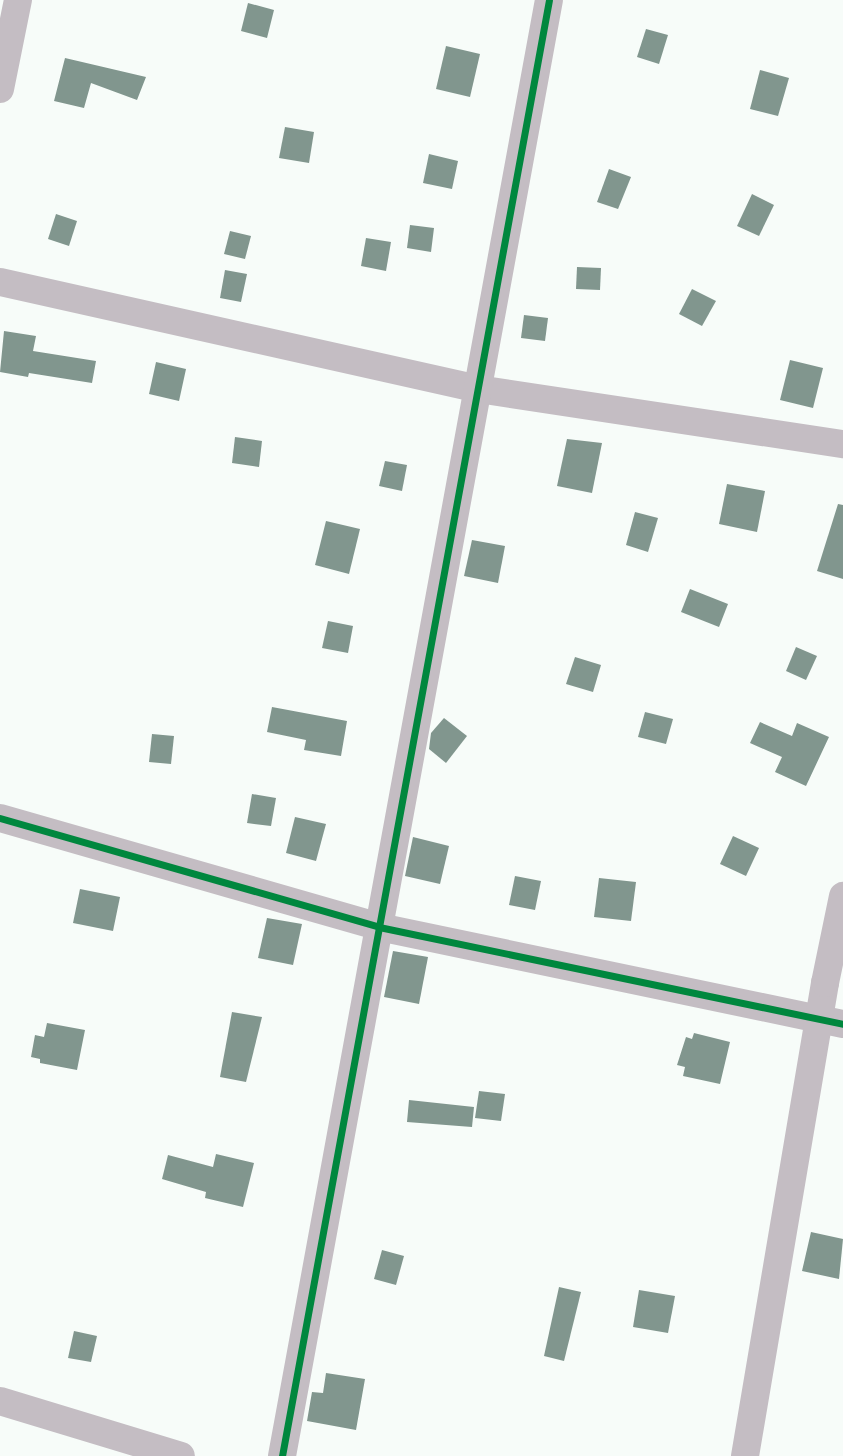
<!DOCTYPE html>
<html>
<head>
<meta charset="utf-8">
<style>
  body { margin:0 }
  #map { position:relative; width:843px; height:1456px; overflow:hidden; background:#f7fcf9; font-family:"PT Sans Narrow",sans-serif }
  div>[style] { position:absolute }
  .building>* { inset:0; background:#81968e }
  .street>* { height:28px; margin:-14px; padding:0 14px; transform-origin:14px; border-radius:14px; background:#c4bdc3 }
  .cycleway>* { height:7px; margin:-3.5px; padding:0 3.5px; transform-origin:3.5px; border-radius:3.5px; background:#00873e }
  span { translate:-50% -50%; white-space:nowrap; text-align:center; line-height:1.15; -webkit-text-stroke:7px #fff; paint-order:stroke }
</style>
</head>
<body>
<div id="map">
  <div class="building">
    <div style="clip-path:polygon(248px 3px,274px 10px,267px 38px,241px 31px)"></div>
    <div style="clip-path:polygon(646px 29px,668px 35px,659px 64px,637px 57px)"></div>
    <div style="clip-path:polygon(446px 46px,480px 54px,470px 97px,436px 89px)"></div>
    <div style="clip-path:polygon(65px 58px,146px 77px,137px 100px,91px 83px,84px 108px,54px 101px)"></div>
    <div style="clip-path:polygon(760px 70px,789px 78px,778px 116px,750px 109px)"></div>
    <div style="clip-path:polygon(285px 127px,314px 132px,309px 163px,279px 158px)"></div>
    <div style="clip-path:polygon(429px 154px,458px 161px,452px 189px,423px 183px)"></div>
    <div style="clip-path:polygon(609px 169px,631px 177px,618px 209px,597px 202px)"></div>
    <div style="clip-path:polygon(752px 194px,774px 205px,759px 236px,737px 226px)"></div>
    <div style="clip-path:polygon(56px 214px,77px 221px,69px 246px,48px 239px)"></div>
    <div style="clip-path:polygon(410px 225px,434px 228px,431px 252px,407px 248px)"></div>
    <div style="clip-path:polygon(230px 231px,251px 236px,245px 259px,224px 254px)"></div>
    <div style="clip-path:polygon(366px 238px,391px 242px,386px 271px,361px 266px)"></div>
    <div style="clip-path:polygon(577px 267px,601px 268px,600px 290px,576px 289px)"></div>
    <div style="clip-path:polygon(225px 270px,247px 274px,241px 302px,220px 298px)"></div>
    <div style="clip-path:polygon(692px 289px,716px 301px,702px 326px,679px 314px)"></div>
    <div style="clip-path:polygon(524px 315px,548px 318px,545px 341px,521px 338px)"></div>
    <div style="clip-path:polygon(4px 331px,36px 336px,33px 351px,96px 361px,92px 383px,29px 373px,28px 377px,0 372px)"></div>
    <div style="clip-path:polygon(790px 360px,823px 368px,813px 408px,780px 400px)"></div>
    <div style="clip-path:polygon(156px 362px,186px 369px,179px 401px,149px 394px)"></div>
    <div style="clip-path:polygon(235px 437px,262px 441px,259px 467px,232px 463px)"></div>
    <div style="clip-path:polygon(567px 439px,602px 443px,592px 493px,557px 486px)"></div>
    <div style="clip-path:polygon(385px 461px,407px 465px,402px 491px,379px 486px)"></div>
    <div style="clip-path:polygon(727px 484px,765px 491px,757px 532px,719px 524px)"></div>
    <div style="clip-path:polygon(838px 504px,843px 505px,843px 579px,817px 571px)"></div>
    <div style="clip-path:polygon(635px 512px,658px 518px,648px 552px,626px 545px)"></div>
    <div style="clip-path:polygon(326px 521px,360px 529px,349px 574px,315px 565px)"></div>
    <div style="clip-path:polygon(472px 540px,505px 546px,498px 583px,464px 576px)"></div>
    <div style="clip-path:polygon(690px 589px,728px 604px,719px 627px,681px 612px)"></div>
    <div style="clip-path:polygon(328px 621px,353px 626px,348px 653px,322px 648px)"></div>
    <div style="clip-path:polygon(796px 647px,817px 656px,806px 680px,786px 671px)"></div>
    <div style="clip-path:polygon(575px 657px,601px 665px,593px 692px,566px 684px)"></div>
    <div style="clip-path:polygon(272px 707px,347px 721px,341px 756px,304px 750px,306px 740px,267px 732px)"></div>
    <div style="clip-path:polygon(645px 712px,673px 719px,666px 744px,638px 737px)"></div>
    <div style="clip-path:polygon(444px 718px,467px 736px,446px 763px,429px 749px,431px 733px)"></div>
    <div style="clip-path:polygon(760px 722px,792px 736px,797px 723px,829px 737px,806px 786px,775px 772px,782px 757px,750px 743px)"></div>
    <div style="clip-path:polygon(152px 734px,174px 736px,171px 764px,149px 762px)"></div>
    <div style="clip-path:polygon(252px 794px,276px 798px,271px 826px,247px 823px)"></div>
    <div style="clip-path:polygon(295px 817px,326px 824px,316px 861px,286px 853px)"></div>
    <div style="clip-path:polygon(733px 836px,759px 848px,746px 876px,720px 864px)"></div>
    <div style="clip-path:polygon(413px 837px,449px 846px,440px 884px,405px 876px)"></div>
    <div style="clip-path:polygon(515px 876px,541px 881px,535px 910px,509px 905px)"></div>
    <div style="clip-path:polygon(599px 878px,636px 882px,631px 921px,594px 917px)"></div>
    <div style="clip-path:polygon(80px 889px,120px 897px,113px 931px,73px 923px)"></div>
    <div style="clip-path:polygon(267px 918px,302px 924px,293px 965px,258px 958px)"></div>
    <div style="clip-path:polygon(393px 951px,428px 957px,419px 1004px,384px 997px)"></div>
    <div style="clip-path:polygon(232px 1012px,262px 1017px,246px 1082px,220px 1077px)"></div>
    <div style="clip-path:polygon(47px 1023px,85px 1030px,77px 1070px,40px 1063px,40px 1059px,31px 1057px,35px 1035px,44px 1037px)"></div>
    <div style="clip-path:polygon(694px 1033px,730px 1042px,720px 1084px,683px 1076px,685px 1067px,677px 1065px,686px 1037px,692px 1039px)"></div>
    <div style="clip-path:polygon(479px 1091px,505px 1094px,501px 1121px,475px 1118px)"></div>
    <div style="clip-path:polygon(409px 1100px,474px 1107px,472px 1127px,407px 1122px)"></div>
    <div style="clip-path:polygon(216px 1154px,254px 1163px,243px 1207px,205px 1198px,206px 1192px,162px 1179px,168px 1155px,213px 1167px)"></div>
    <div style="clip-path:polygon(811px 1232px,843px 1239px,839px 1279px,802px 1271px)"></div>
    <div style="clip-path:polygon(382px 1250px,404px 1256px,396px 1285px,374px 1279px)"></div>
    <div style="clip-path:polygon(559px 1287px,581px 1292px,564px 1361px,544px 1356px)"></div>
    <div style="clip-path:polygon(639px 1290px,675px 1296px,668px 1333px,633px 1327px)"></div>
    <div style="clip-path:polygon(74px 1331px,97px 1336px,91px 1362px,68px 1358px)"></div>
    <div style="clip-path:polygon(326px 1373px,365px 1379px,356px 1430px,307px 1421px,312px 1392px,323px 1393px)"></div>
  </div>
  <div class="street">
    <div style="left:0;top:89px;width:91px;rotate:-78.6deg"></div>
    <div style="left:0;top:282px;width:490px;rotate:12.6deg"></div>
    <div style="left:478px;top:389px;width:369px;rotate:8.6deg"></div>
    <div style="left:0;top:818px;width:394px;rotate:16deg"></div>
    <div style="left:379px;top:927px;width:474px;rotate:11.8deg"></div>
    <div style="left:0;top:1401px;width:189px;rotate:16.9deg"></div>
    <div style="left:282px;top:1456px;width:1480px;rotate:-79.61deg"></div>
    <div style="left:745px;top:1456px;width:480px;rotate:-80.4deg"></div>
    <div style="left:825px;top:983px;width:89px;rotate:-78.3deg"></div>
  </div>
  <div class="cycleway">
    <div style="left:0;top:818px;width:394px;rotate:16deg"></div>
    <div style="left:379px;top:927px;width:474px;rotate:11.8deg"></div>
    <div style="left:282px;top:1456px;width:1480px;rotate:-79.61deg"></div>
  </div>
</div>
</body>
</html>
